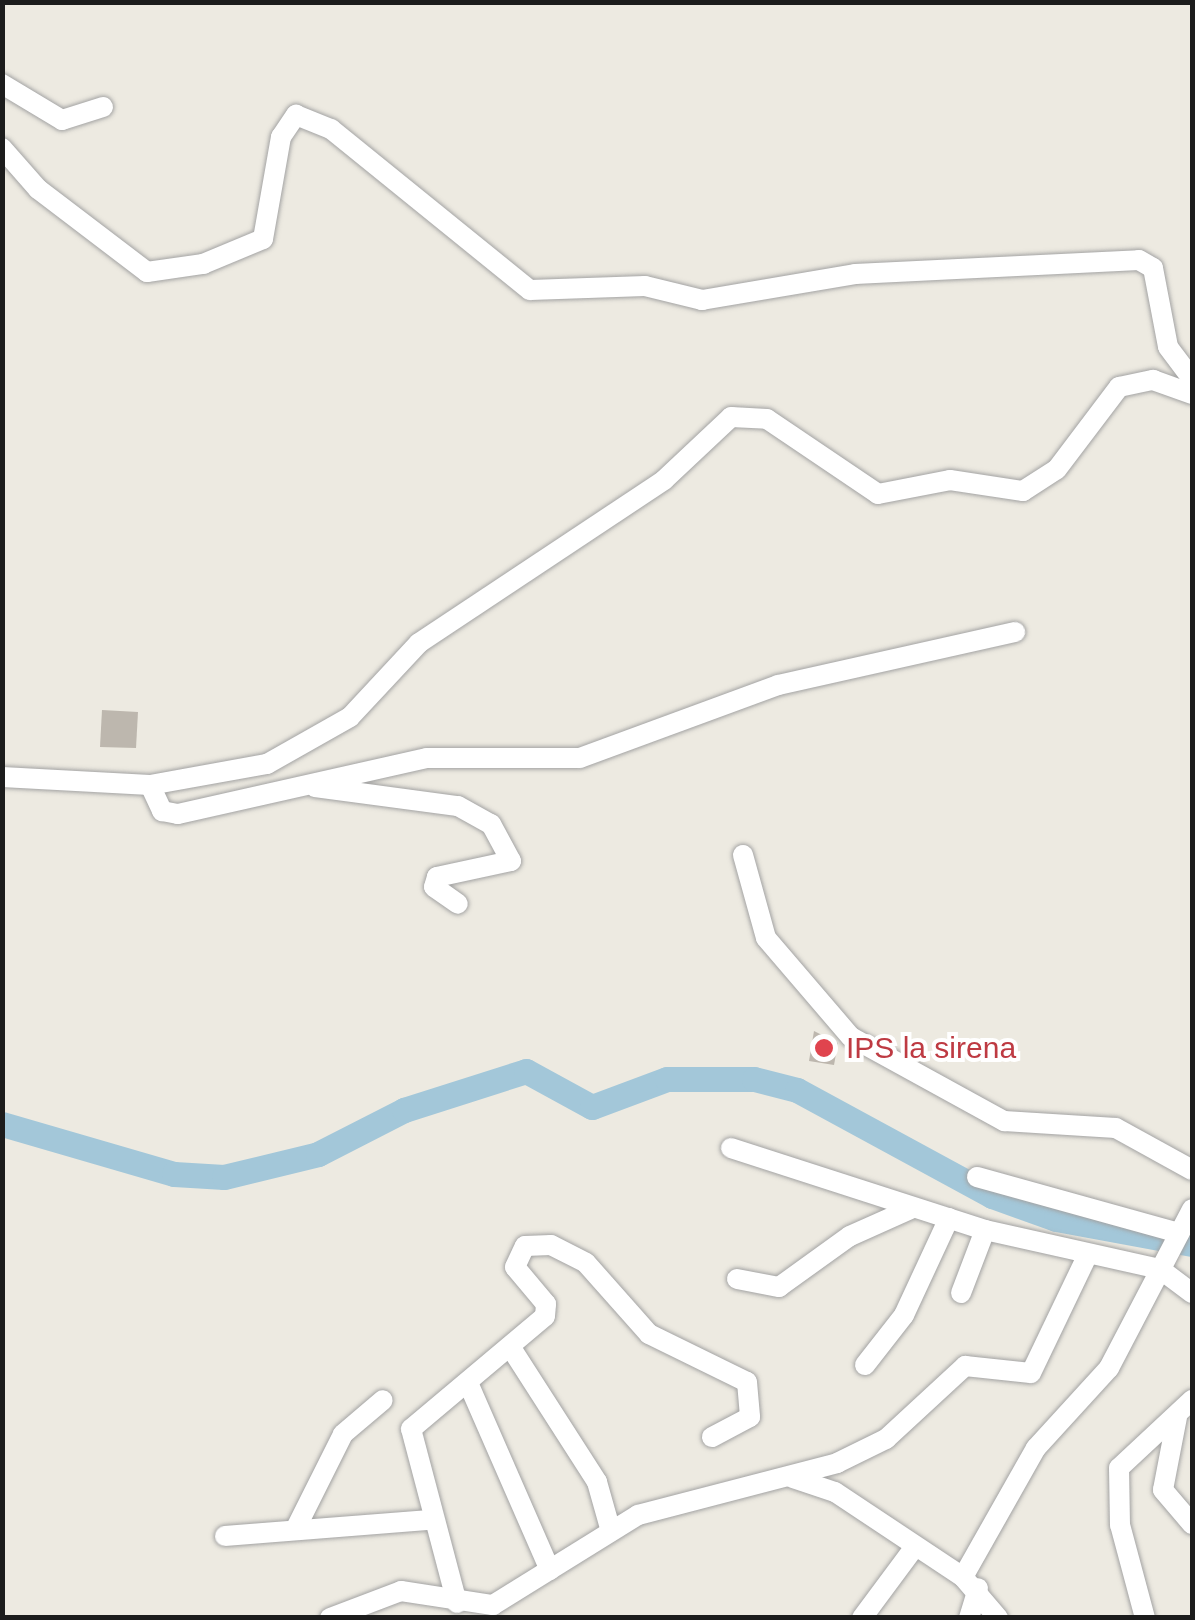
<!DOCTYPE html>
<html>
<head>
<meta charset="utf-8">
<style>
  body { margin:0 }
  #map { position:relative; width:1195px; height:1620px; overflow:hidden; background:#edeae1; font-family:Arial,sans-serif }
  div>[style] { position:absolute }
  .river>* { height:25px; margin:-12.5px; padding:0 12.5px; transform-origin:12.5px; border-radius:12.5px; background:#a3c7d9 }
  .building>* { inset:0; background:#bdb7ae }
  .roads { filter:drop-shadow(0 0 2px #a3a3a3) drop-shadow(0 0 2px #a3a3a3) }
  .minor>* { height:20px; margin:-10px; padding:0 10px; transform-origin:10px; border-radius:10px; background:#fff }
  .dots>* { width:28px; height:28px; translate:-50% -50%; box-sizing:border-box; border:5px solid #fff; border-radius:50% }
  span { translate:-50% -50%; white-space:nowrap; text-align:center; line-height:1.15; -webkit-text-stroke:8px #fff; paint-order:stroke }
  .health-label { font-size:30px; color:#be3a42 }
  .left { translate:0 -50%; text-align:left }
  .frame { position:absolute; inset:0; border:5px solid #1c1c1c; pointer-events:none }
</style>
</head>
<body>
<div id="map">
  <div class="river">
    <div style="left:2px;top:1124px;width:179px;rotate:16.2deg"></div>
    <div style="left:174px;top:1174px;width:50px;rotate:3.4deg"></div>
    <div style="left:224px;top:1177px;width:97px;rotate:-13.7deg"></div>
    <div style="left:318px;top:1154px;width:97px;rotate:-27.1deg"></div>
    <div style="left:404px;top:1110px;width:128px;rotate:-17.7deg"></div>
    <div style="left:526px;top:1071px;width:75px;rotate:28.6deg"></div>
    <div style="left:592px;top:1107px;width:80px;rotate:-20.5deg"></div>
    <div style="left:667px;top:1079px;width:87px"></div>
    <div style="left:754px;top:1079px;width:44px;rotate:14.3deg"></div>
    <div style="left:797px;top:1090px;width:222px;rotate:28.5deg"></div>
    <div style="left:992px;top:1196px;width:68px;rotate:19.8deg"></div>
    <div style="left:1056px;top:1219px;width:138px;rotate:10.4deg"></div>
  </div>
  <div class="building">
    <div style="clip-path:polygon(102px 710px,138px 712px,136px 748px,100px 747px)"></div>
    <div style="clip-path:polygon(814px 1031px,838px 1043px,834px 1065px,809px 1061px)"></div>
  </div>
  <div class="roads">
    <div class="minor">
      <div style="left:2px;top:84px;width:70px;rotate:31deg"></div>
      <div style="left:62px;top:120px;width:43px;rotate:-17.6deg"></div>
      <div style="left:2px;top:148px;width:55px;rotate:48.7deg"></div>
      <div style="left:38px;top:189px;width:137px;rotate:37.3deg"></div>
      <div style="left:147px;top:272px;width:57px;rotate:-8.1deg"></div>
      <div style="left:203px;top:264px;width:65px;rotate:-22.6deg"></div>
      <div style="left:263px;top:239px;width:104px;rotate:-80deg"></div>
      <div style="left:281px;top:137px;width:27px;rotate:-56deg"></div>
      <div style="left:296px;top:115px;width:38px;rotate:22deg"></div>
      <div style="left:331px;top:129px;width:256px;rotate:39deg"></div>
      <div style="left:530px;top:290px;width:115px;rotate:-2deg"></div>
      <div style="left:645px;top:286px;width:59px;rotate:13.8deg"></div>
      <div style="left:702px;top:300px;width:155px;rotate:-9.6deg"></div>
      <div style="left:855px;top:274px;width:284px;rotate:-2.8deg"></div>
      <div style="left:1139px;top:260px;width:16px;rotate:30deg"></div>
      <div style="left:1153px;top:268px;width:80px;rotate:79.2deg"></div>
      <div style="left:1168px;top:347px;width:40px;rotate:53deg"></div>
      <div style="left:2px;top:777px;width:148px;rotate:3.1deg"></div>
      <div style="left:150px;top:785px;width:119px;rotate:-10.2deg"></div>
      <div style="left:267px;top:764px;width:95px;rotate:-29.5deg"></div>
      <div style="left:350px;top:717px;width:101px;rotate:-47deg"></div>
      <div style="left:419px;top:643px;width:294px;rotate:-33.6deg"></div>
      <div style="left:664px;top:480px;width:92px;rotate:-43.2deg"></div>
      <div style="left:731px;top:417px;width:36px;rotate:3deg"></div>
      <div style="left:767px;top:419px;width:134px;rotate:34deg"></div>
      <div style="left:878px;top:494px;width:73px;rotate:-11deg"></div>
      <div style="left:950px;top:480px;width:74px;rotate:8.6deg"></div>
      <div style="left:1023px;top:491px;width:40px;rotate:-32.9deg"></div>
      <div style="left:1057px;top:469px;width:103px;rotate:-52.9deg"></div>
      <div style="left:1119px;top:387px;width:35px;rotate:-12deg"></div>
      <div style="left:1153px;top:380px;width:41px;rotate:19.7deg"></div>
      <div style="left:150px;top:785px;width:29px;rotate:65deg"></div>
      <div style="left:162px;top:811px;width:16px;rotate:11deg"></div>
      <div style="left:178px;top:814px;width:255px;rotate:-12.7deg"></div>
      <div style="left:427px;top:758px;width:153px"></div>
      <div style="left:580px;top:758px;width:211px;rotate:-20.2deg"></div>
      <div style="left:778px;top:685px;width:243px;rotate:-12.6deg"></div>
      <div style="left:315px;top:787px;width:144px;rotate:7.6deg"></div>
      <div style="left:458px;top:806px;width:38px;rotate:29deg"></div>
      <div style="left:491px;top:824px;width:42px;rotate:61.6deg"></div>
      <div style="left:511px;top:861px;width:76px;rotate:167.8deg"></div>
      <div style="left:437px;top:877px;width:10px;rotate:107deg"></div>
      <div style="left:434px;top:887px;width:29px;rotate:35deg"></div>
      <div style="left:743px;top:855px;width:86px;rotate:74.5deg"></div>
      <div style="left:766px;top:938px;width:130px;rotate:49.4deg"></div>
      <div style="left:851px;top:1037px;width:175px;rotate:28.8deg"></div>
      <div style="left:1004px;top:1121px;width:112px;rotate:3.6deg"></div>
      <div style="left:1116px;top:1128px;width:87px;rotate:28.9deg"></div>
      <div style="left:731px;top:1148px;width:267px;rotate:17.9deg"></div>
      <div style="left:985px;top:1230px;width:179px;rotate:12.6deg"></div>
      <div style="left:1160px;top:1269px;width:40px;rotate:37deg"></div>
      <div style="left:977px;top:1177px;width:210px;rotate:15.5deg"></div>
      <div style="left:737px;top:1279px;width:43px;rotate:10.8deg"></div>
      <div style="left:779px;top:1287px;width:87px;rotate:-35.7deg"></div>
      <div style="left:850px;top:1236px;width:69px;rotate:-24deg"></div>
      <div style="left:961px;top:1293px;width:67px;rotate:-69.1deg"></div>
      <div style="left:513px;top:1351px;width:156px;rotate:57.3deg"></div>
      <div style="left:597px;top:1482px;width:48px;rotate:74.2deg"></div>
      <div style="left:865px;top:1365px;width:63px;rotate:-52deg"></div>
      <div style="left:904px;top:1315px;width:107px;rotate:-65.1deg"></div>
      <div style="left:469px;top:1385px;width:202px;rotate:66.4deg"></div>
      <div style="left:1177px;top:1417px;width:74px;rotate:100.9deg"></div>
      <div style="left:1163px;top:1490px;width:45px;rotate:49.5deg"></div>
      <div style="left:793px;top:1478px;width:44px;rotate:18.4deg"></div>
      <div style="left:835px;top:1492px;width:154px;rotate:33.6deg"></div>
      <div style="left:963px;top:1577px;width:54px;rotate:49.5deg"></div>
      <div style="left:296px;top:1528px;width:105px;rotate:-63.4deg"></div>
      <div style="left:343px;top:1434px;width:52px;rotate:-40.4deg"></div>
      <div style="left:225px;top:1536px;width:205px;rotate:-4.5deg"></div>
      <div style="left:963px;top:1577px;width:148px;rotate:-60.5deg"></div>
      <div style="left:1036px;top:1448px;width:108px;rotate:-47.6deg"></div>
      <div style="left:1109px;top:1368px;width:179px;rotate:-62.4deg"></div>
      <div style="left:457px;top:1603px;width:180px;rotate:-104.8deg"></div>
      <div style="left:411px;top:1429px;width:175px;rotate:-40.1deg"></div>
      <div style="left:545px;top:1316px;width:12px;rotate:-85deg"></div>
      <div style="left:546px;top:1304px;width:48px;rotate:-130deg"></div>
      <div style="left:515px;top:1267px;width:23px;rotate:-65deg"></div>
      <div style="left:525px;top:1246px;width:26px;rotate:-2deg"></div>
      <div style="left:551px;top:1245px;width:39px;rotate:27deg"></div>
      <div style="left:586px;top:1263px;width:95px;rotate:48.4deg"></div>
      <div style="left:649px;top:1334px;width:109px;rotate:26.1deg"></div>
      <div style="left:747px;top:1382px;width:35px;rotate:85deg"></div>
      <div style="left:750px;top:1417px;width:43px;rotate:152.2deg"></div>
      <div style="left:330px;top:1618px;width:76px;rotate:-20.8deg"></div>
      <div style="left:401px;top:1591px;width:93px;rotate:8.7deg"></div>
      <div style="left:493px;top:1605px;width:171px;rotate:-31.8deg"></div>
      <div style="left:638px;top:1515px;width:206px;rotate:-14.6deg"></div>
      <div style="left:837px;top:1463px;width:55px;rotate:-26.1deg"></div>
      <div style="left:886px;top:1439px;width:108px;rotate:-42.7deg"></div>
      <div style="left:965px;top:1366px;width:66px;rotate:6.1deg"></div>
      <div style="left:1031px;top:1373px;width:127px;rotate:-64.4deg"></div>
      <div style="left:862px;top:1618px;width:87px;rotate:-53.4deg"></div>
      <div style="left:969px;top:1618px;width:31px;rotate:-73deg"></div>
      <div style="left:1145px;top:1618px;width:96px;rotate:-105deg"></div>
      <div style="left:1120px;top:1525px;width:57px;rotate:-91deg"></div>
      <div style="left:1119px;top:1468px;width:100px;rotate:-43deg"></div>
    </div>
  </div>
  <div class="dots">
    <div style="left:824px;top:1048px;background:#e0444e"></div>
  </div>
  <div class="health-label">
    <span class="left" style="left:846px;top:1048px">IPS la sirena</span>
  </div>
  <div class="frame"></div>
</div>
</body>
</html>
